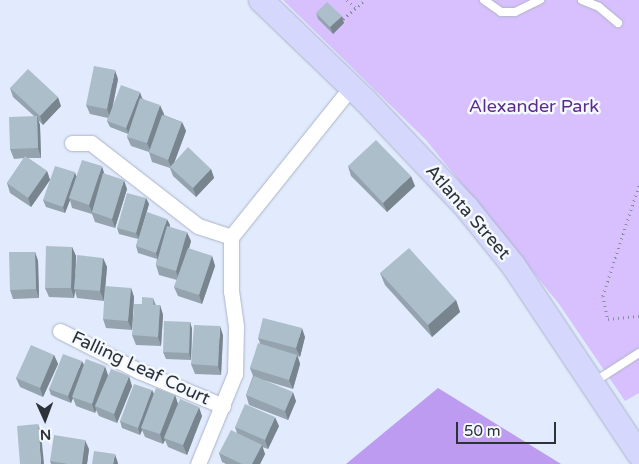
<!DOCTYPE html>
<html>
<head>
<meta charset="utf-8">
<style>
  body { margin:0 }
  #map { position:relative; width:639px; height:464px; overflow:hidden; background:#e1ebfd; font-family:"Varela Round",sans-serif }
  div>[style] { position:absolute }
  .green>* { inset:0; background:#d7c0fd }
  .forest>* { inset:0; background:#bc9bf0 }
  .path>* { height:2.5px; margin-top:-1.25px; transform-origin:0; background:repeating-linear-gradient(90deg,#888f9c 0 1px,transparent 0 5px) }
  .roads { filter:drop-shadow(0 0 1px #abb4c6) drop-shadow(0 0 1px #abb4c6) }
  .lane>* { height:8px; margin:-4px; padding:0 4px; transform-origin:4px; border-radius:4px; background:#fff }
  .street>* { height:15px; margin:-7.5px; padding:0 7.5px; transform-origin:7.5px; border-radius:7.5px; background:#fff }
  .primary>* { height:24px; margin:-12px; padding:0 12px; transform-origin:12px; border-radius:12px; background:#d5d7fd }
  .wall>* { inset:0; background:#95a3af }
  .shaded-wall>* { inset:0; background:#79858e }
  .building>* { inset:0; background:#adbecb }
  span { translate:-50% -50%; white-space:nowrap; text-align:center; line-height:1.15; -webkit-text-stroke:5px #f4f8ff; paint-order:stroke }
  .park-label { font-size:18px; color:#592c8d }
  .street-label { font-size:18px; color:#2d3138 }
  .north { position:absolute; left:20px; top:394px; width:50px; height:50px; -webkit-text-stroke:4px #f4f8ff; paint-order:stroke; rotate:178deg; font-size:14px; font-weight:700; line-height:20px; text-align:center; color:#2d3138 }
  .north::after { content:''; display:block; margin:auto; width:18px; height:22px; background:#2d3138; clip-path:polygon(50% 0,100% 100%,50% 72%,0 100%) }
  .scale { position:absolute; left:456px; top:422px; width:100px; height:22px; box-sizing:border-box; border:2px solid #2d3138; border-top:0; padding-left:6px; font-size:15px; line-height:18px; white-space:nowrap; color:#2d3138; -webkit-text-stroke:4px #f4f8ff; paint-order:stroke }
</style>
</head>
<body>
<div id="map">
  <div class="green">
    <div style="clip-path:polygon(283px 0,639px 0,639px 393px,625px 401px,559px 304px,426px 140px)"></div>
  </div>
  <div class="forest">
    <div style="clip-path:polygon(438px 388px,561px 464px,346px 464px)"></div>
  </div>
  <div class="path">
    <div style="left:347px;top:0;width:13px;rotate:42deg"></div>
    <div style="left:343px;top:19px;width:29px;rotate:-41deg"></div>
    <div style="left:639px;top:186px;width:116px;rotate:108.1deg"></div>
    <div style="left:603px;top:296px;width:24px;rotate:78deg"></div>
    <div style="left:608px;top:319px;width:31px;rotate:-6deg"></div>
  </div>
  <div class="roads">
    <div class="lane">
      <div style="left:484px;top:0;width:21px;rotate:35deg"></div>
      <div style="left:501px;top:12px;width:14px"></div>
      <div style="left:515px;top:12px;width:28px;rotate:-26deg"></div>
      <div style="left:582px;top:0;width:18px;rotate:22deg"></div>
      <div style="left:599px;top:7px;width:25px;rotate:40deg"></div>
      <div style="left:594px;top:382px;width:54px;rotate:-32.8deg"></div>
    </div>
    <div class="street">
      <div style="left:72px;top:143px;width:19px"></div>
      <div style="left:91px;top:143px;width:135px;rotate:37.8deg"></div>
      <div style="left:198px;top:226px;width:35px;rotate:18deg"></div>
      <div style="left:60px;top:331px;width:89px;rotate:26.9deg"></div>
      <div style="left:139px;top:371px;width:91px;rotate:22.6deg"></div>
      <div style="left:198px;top:464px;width:97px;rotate:-67.7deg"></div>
      <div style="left:235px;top:374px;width:48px;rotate:-88.8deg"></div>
      <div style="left:236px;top:326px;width:34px;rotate:-98deg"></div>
      <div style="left:231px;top:292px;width:55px;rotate:-90deg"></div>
      <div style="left:231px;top:237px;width:192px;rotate:-51.3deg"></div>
    </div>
    <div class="primary">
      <div style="left:261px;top:0;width:144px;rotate:43.9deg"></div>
      <div style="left:365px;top:100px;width:149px;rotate:46.6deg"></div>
      <div style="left:467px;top:208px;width:73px;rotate:51.1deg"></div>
      <div style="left:513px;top:265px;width:227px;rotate:56.3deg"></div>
    </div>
  </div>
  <div class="wall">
    <div style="clip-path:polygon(316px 13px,344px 23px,333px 34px,318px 19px)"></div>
    <div style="clip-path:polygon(118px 79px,113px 106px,142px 98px,164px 114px,164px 115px,182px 122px,186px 131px,174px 162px,211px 169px,214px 178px,196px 197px,173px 176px,170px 168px,152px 162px,149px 152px,131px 146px,127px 137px,128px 134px,110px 127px,107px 121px,108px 118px,90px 114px,86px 105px)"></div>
    <div style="clip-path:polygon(10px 88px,61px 106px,43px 125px,38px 120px,40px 125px,41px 158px,28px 158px,47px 171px,50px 180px,31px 207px,10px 193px,7px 183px,24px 158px,14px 159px,10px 149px,34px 116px,13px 97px)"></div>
    <div style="clip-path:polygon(348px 166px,415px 186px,387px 212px,351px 176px)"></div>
    <div style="clip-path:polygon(104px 174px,127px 189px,115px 228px,95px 222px,92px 214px,72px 208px,70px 200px,65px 213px,46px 207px,43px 200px,76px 176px)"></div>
    <div style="clip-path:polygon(146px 198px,149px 204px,141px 229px,170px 225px,169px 226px,191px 241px,189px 249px,212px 256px,215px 266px,202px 304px,178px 296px,174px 287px,177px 280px,159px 275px,156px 265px,157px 259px,138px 253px,136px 246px,138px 239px,119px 234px,117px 228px)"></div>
    <div style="clip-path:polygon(72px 247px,76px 256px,75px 274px,103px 258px,107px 267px,104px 301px,77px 298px,75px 291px,74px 298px,49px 297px,45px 288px)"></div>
    <div style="clip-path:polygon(35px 252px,38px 261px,39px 298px,13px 299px,10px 290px)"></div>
    <div style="clip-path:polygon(380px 273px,456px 300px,460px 312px,432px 337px,385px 285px)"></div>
    <div style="clip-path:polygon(131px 288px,134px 297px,132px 330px,106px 328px,103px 319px)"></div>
    <div style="clip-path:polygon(153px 298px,156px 305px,160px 305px,163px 315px,161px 346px,136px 345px,132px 335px,142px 304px)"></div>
    <div style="clip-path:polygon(190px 322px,192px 329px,191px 360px,166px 359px,163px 352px)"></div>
    <div style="clip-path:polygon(223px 335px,221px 375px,195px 374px,191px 364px)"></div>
    <div style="clip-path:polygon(305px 337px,300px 357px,298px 356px,300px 364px,293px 389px,263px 380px,296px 401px,288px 420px,249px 405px,246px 395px,253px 376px,250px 368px,260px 343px,258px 338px)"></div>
    <div style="clip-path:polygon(54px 355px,58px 364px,43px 397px,20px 387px,16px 378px)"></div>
    <div style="clip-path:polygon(84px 365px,132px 386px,117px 423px,99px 416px,96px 410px,95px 413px,76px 406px,73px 398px,71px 403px,51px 395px,49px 389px)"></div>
    <div style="clip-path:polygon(152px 390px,154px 394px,175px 395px,178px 404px,202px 416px,187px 455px,168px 447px,165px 440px,163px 444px,145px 437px,142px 430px,140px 435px,122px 428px,120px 421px)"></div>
    <div style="clip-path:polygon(279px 426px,268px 449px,262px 447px,265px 454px,260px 464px,226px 464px,222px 462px,219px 453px,237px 433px,235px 427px)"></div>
    <div style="clip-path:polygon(89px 449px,87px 464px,51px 464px,50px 461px)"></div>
  </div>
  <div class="shaded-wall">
    <div style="clip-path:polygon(342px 16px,344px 23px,333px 34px,330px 27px)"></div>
    <div style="clip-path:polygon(115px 70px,118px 79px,110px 118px,107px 109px)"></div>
    <div style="clip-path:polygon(140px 92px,142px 98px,129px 134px,126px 128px)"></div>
    <div style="clip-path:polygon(58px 97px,61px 106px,43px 125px,40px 116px)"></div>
    <div style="clip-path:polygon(160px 105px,164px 114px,151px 152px,147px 143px)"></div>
    <div style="clip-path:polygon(37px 116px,40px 125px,41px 158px,38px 148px)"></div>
    <div style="clip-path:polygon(182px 122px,186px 131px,172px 169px,168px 160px)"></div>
    <div style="clip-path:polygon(102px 166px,105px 176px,92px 212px,89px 205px)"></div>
    <div style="clip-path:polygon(211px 169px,214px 178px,196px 197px,193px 188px)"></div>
    <div style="clip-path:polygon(47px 171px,50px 180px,31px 207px,28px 198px)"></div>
    <div style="clip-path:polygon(75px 172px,77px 179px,69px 198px,70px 200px,65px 213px,63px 207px)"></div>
    <div style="clip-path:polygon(411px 176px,415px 186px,387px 212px,383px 203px)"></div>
    <div style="clip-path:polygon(124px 180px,127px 189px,115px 228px,112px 219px)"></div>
    <div style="clip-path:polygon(146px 198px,149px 204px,139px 239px,136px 233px)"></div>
    <div style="clip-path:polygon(167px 219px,170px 225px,158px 260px,156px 253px)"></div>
    <div style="clip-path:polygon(187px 232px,191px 241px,179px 281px,176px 271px)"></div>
    <div style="clip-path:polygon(72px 247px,76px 256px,75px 289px,74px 289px,75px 291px,74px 298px,71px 288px)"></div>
    <div style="clip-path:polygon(35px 252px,38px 261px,39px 298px,36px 289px)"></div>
    <div style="clip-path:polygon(212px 256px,215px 266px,202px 304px,199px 295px)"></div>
    <div style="clip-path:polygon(103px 258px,107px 267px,104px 301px,100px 291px)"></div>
    <div style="clip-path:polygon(131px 288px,134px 297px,132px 330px,128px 321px)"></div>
    <div style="clip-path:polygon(456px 300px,460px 312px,432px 337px,428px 325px)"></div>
    <div style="clip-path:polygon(160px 305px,163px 315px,161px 346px,158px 337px)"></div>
    <div style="clip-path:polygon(190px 322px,192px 329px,191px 360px,189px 353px)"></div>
    <div style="clip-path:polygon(220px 326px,223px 335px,221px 375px,218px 366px)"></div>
    <div style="clip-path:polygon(302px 328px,305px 337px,300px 357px,296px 348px)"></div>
    <div style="clip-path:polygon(54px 355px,58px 364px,43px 397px,40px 388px)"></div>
    <div style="clip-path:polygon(297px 355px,300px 364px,293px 389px,289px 380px)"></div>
    <div style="clip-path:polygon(82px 361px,85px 367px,71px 403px,68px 396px)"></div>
    <div style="clip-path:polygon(105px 366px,108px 375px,95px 406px,96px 410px,95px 413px,92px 404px)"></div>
    <div style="clip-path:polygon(129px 376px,132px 386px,117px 423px,114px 414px)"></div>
    <div style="clip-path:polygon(152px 390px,155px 397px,141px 428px,142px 430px,140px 435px,138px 428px)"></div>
    <div style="clip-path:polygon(293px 392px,296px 401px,288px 420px,285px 411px)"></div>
    <div style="clip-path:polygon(175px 395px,178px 404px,164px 438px,165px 440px,163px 444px,160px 434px)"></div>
    <div style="clip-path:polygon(199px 407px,202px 416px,187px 455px,183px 445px)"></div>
    <div style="clip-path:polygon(275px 417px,279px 426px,268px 449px,265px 440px)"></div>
    <div style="clip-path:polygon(38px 424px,41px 433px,44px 464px,41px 464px)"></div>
    <div style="clip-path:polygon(85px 440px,89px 449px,87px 464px,82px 464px)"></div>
    <div style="clip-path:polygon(262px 445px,265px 454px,260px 464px,252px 464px)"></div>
    <div style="clip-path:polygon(115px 454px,118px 463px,118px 464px,113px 464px)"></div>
  </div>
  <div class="building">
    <div style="clip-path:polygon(327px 2px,342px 16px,330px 27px,316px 13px)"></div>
    <div style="clip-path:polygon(94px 66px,115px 70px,107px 109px,86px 105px)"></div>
    <div style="clip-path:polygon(28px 69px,58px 97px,40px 116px,10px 88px)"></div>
    <div style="clip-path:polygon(121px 85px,140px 92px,126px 128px,107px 121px)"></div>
    <div style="clip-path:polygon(140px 98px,160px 105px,147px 143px,127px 137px)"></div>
    <div style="clip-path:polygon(162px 115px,182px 122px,168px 160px,149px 152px)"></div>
    <div style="clip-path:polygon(37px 116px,38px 148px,10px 149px,9px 117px)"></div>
    <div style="clip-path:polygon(376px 140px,411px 176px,383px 203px,348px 166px)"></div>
    <div style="clip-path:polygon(188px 147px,211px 169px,193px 188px,170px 167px)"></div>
    <div style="clip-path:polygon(25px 156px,47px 171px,28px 198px,7px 183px)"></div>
    <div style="clip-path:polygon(82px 160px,102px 166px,89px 205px,69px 198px)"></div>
    <div style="clip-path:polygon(55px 166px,75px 172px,63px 207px,43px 200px)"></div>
    <div style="clip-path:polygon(103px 173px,124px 180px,112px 219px,92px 212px)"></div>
    <div style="clip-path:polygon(127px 193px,146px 198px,136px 233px,117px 228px)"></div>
    <div style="clip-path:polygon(147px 212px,167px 219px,156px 253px,136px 246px)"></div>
    <div style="clip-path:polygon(167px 226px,187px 232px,176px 271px,156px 265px)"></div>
    <div style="clip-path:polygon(46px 246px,72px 247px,71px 288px,45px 288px)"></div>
    <div style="clip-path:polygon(188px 248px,212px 256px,199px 295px,174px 287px)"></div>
    <div style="clip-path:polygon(409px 248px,456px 300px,428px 325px,380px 273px)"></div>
    <div style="clip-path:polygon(9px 252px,35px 252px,36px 289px,10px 290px)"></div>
    <div style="clip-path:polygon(77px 255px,103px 258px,100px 291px,74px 289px)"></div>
    <div style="clip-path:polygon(105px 286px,131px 288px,128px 321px,103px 319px)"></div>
    <div style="clip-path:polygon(142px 297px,153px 298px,153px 305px,160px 305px,158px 337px,132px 335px,134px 304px,142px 304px)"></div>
    <div style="clip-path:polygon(263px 318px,302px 328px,296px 348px,258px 338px)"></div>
    <div style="clip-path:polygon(164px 321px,190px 322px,189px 353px,163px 352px)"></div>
    <div style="clip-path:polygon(194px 325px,220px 326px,218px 366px,191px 364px)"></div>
    <div style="clip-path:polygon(258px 343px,297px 355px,289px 380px,250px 368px)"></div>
    <div style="clip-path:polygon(31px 345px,54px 355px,40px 388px,16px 378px)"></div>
    <div style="clip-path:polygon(63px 354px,82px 361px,68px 396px,49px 389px)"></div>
    <div style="clip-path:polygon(86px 359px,105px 366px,92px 404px,72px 397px)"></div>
    <div style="clip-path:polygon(111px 369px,129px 376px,114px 414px,95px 406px)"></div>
    <div style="clip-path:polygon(254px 376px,293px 392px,285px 411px,246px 395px)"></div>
    <div style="clip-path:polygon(134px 384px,152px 390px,138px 428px,120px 421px)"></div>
    <div style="clip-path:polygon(156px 388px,175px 395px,160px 434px,141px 428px)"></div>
    <div style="clip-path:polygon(180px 399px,199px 407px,183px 445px,164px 438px)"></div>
    <div style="clip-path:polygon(245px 404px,275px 417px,265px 440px,235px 427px)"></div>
    <div style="clip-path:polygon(38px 424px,41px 464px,20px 464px,17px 426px)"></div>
    <div style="clip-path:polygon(231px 430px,262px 445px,252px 464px,242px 464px,219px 453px)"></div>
    <div style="clip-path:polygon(54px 435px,85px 440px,82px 464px,68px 464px,50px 461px)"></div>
    <div style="clip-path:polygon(94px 451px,115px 454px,113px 464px,92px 464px)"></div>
  </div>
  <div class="park-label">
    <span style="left:534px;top:106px">Alexander Park</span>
  </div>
  <div class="street-label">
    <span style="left:468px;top:212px;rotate:49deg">Atlanta Street</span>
    <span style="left:141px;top:368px;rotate:25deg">Falling Leaf Court</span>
  </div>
  <div class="north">N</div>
  <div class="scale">50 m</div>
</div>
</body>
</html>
